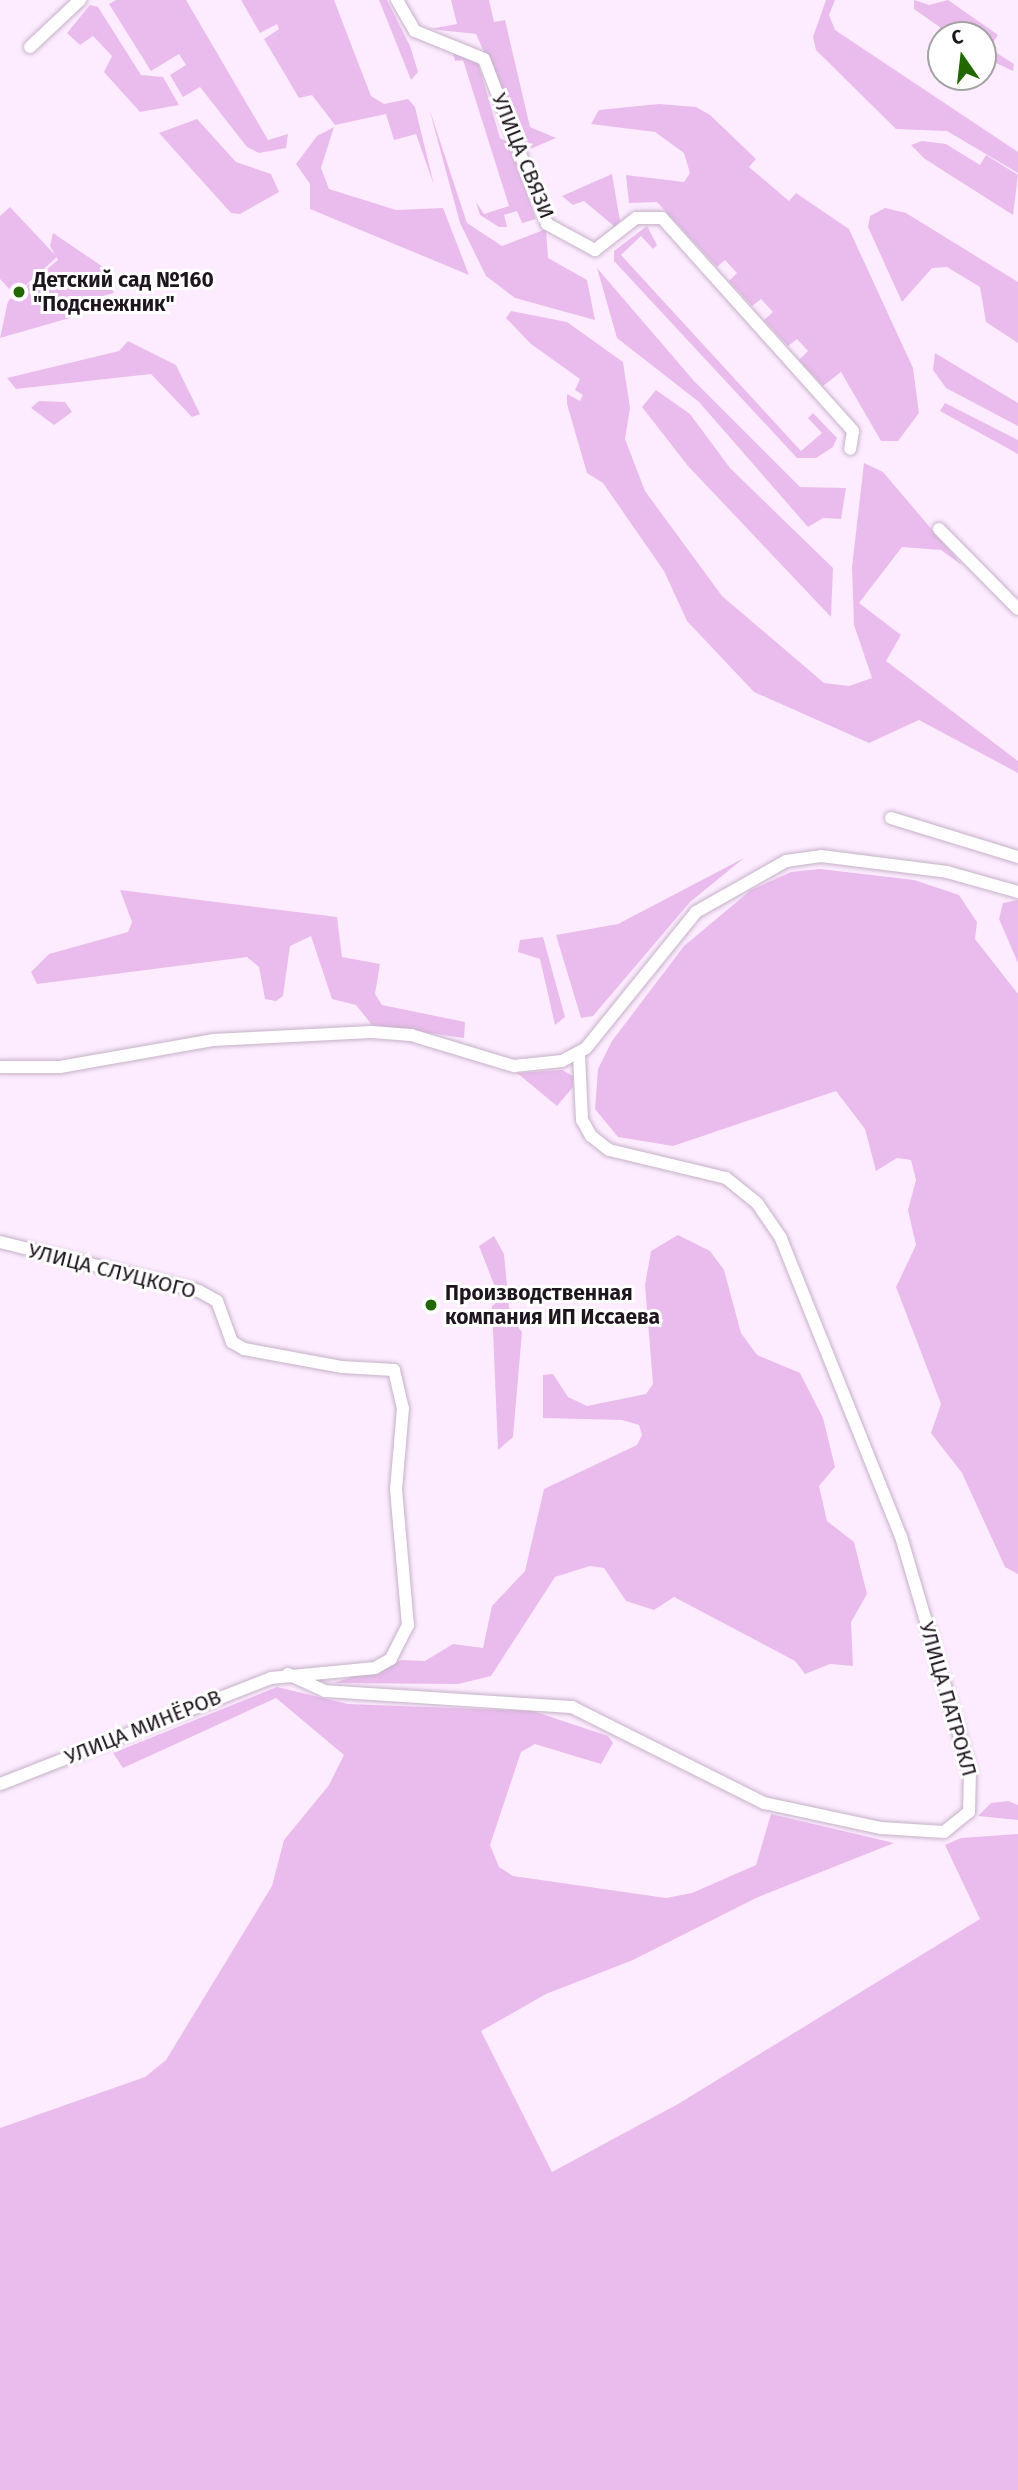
<!DOCTYPE html>
<html>
<head>
<meta charset="utf-8">
<style>
  body { margin:0 }
  #map { position:relative; width:1018px; height:2490px; overflow:hidden; background:#fdecff; font-family:"Fira Sans",sans-serif }
  div>[style] { position:absolute }
  .green>* { inset:0; background:#eabcee }
  .roads { filter:drop-shadow(0 0 2px #c6b1c8) drop-shadow(0 0 2px #c6b1c8) }
  .minor>* { height:12px; margin:-6px; padding:0 6px; transform-origin:6px; border-radius:6px; background:#fff }
  .dots>* { width:19px; height:19px; translate:-50% -50%; box-sizing:border-box; border:4px solid #fff; border-radius:50% }
  span { translate:-50% -50%; white-space:nowrap; text-align:center; line-height:1.15; -webkit-text-stroke:6px #fff; paint-order:stroke }
  .street-label { font-size:21px; color:#1e161e }
  .poi-label { font-size:21px; color:#1e161e; font-weight:700 }
  .left { translate:0 -50%; text-align:left }
  .north { position:absolute; left:927px; top:21px; width:70px; height:70px; box-sizing:border-box; background:#fff; border:2px solid #a5a2a5; border-radius:50%; rotate:346deg; font-size:19px; font-weight:700; line-height:28px; text-align:center; color:#1e161e }
  .north::after { content:''; display:block; margin:auto; width:24px; height:32px; background:#216800; clip-path:polygon(50% 0,100% 100%,50% 72%,0 100%) }
</style>
</head>
<body>
<div id="map">
  <div class="green">
    <div style="clip-path:polygon(116px 0,186px 0,268px 140px,288px 134px,286px 148px,259px 153px,247px 147px,200px 87px,183px 97px,170px 75px,186px 65px,179px 54px,151px 71px,109px 4px)"></div>
    <div style="clip-path:polygon(241px 0,334px 0,371px 96px,384px 104px,408px 99px,415px 107px,434px 185px,416px 134px,394px 140px,386px 114px,335px 125px,312px 95px,299px 98px,264px 39px,279px 29px,277px 24px,260px 33px)"></div>
    <div style="clip-path:polygon(379px 0,387px 0,410px 46px,418px 72px,411px 80px)"></div>
    <div style="clip-path:polygon(451px 0,489px 0,494px 22px,505px 20px,530px 127px,556px 138px,528px 150px,476px 34px,430px 29px,457px 24px)"></div>
    <div style="clip-path:polygon(826px 0,835px 0,829px 15px,835px 30px,1018px 152px,1018px 173px,947px 131px,896px 129px,816px 50px,813px 37px)"></div>
    <div style="clip-path:polygon(914px 0,929px 5px,948px 0,998px 35px,989px 48px,1014px 64px,1013px 71px,983px 57px,983px 35px,951px 35px,914px 9px)"></div>
    <div style="clip-path:polygon(90px 5px,98px 7px,141px 75px,163px 77px,179px 105px,140px 112px,104px 72px,112px 56px,93px 36px,80px 45px,67px 33px)"></div>
    <div style="clip-path:polygon(453px 53px,478px 63px,500px 138px,509px 143px,536px 219px,522px 223px,517px 211px,504px 215px,507px 227px,499px 227px,480px 215px,476px 202px,484px 214px,509px 206px,463px 60px,455px 61px)"></div>
    <div style="clip-path:polygon(659px 104px,696px 107px,710px 115px,756px 159px,749px 167px,789px 201px,796px 193px,849px 229px,913px 368px,919px 413px,898px 441px,881px 441px,841px 372px,823px 386px,799px 360px,808px 351px,797px 339px,788px 346px,764px 320px,773px 312px,761px 299px,752px 306px,729px 281px,737px 273px,725px 260px,717px 267px,657px 202px,629px 203px,626px 175px,684px 182px,690px 173px,684px 153px,655px 132px,591px 124px,599px 110px)"></div>
    <div style="clip-path:polygon(429px 108px,467px 223px,502px 246px,546px 229px,548px 258px,587px 280px,595px 320px,515px 298px,486px 276px,460px 223px)"></div>
    <div style="clip-path:polygon(197px 119px,236px 162px,271px 174px,279px 192px,240px 214px,231px 213px,159px 133px)"></div>
    <div style="clip-path:polygon(334px 127px,321px 168px,329px 189px,396px 210px,443px 208px,469px 275px,310px 209px,310px 184px,296px 164px,317px 136px)"></div>
    <div style="clip-path:polygon(922px 141px,946px 144px,980px 165px,986px 155px,1018px 175px,1013px 215px,925px 159px,911px 145px)"></div>
    <div style="clip-path:polygon(612px 174px,620px 221px,615px 227px,584px 201px,573px 205px,562px 196px)"></div>
    <div style="clip-path:polygon(10px 207px,57px 257px,15px 295px,0 279px,0 216px)"></div>
    <div style="clip-path:polygon(885px 208px,906px 213px,1018px 282px,1018px 343px,986px 322px,980px 287px,947px 267px,932px 268px,902px 302px,868px 227px,870px 216px)"></div>
    <div style="clip-path:polygon(647px 226px,657px 245px,653px 249px,641px 236px,621px 255px,801px 451px,822px 433px,808px 418px,813px 413px,837px 438px,833px 447px,816px 458px,797px 458px,614px 261px,614px 251px)"></div>
    <div style="clip-path:polygon(53px 233px,103px 267px,114px 293px,76px 303px,73px 317px,0 338px,8px 301px,58px 260px,50px 246px)"></div>
    <div style="clip-path:polygon(597px 268px,694px 381px,800px 487px,846px 488px,841px 519px,823px 518px,808px 527px,699px 402px,617px 338px)"></div>
    <div style="clip-path:polygon(511px 311px,567px 322px,623px 362px,630px 408px,625px 439px,645px 491px,722px 596px,824px 683px,849px 686px,872px 678px,854px 625px,852px 567px,864px 463px,883px 472px,962px 565px,941px 550px,902px 547px,859px 603px,901px 635px,886px 661px,1018px 761px,1018px 773px,919px 720px,869px 743px,754px 692px,687px 621px,664px 571px,603px 483px,587px 473px,567px 404px,567px 394px,580px 401px,583px 395px,575px 390px,580px 379px,531px 344px,506px 318px)"></div>
    <div style="clip-path:polygon(128px 341px,176px 365px,200px 414px,192px 417px,151px 374px,16px 389px,7px 378px,119px 351px)"></div>
    <div style="clip-path:polygon(935px 353px,1018px 403px,1018px 426px,946px 388px,933px 370px)"></div>
    <div style="clip-path:polygon(656px 390px,690px 414px,730px 468px,833px 568px,831px 617px,688px 466px,642px 407px)"></div>
    <div style="clip-path:polygon(39px 401px,65px 402px,72px 412px,54px 425px,31px 408px)"></div>
    <div style="clip-path:polygon(945px 403px,1018px 440px,1018px 454px,940px 411px)"></div>
    <div style="clip-path:polygon(744px 858px,690px 902px,593px 1016px,581px 1018px,556px 935px,618px 924px)"></div>
    <div style="clip-path:polygon(820px 869px,914px 880px,959px 895px,977px 922px,975px 939px,1018px 994px,1018px 1574px,1005px 1567px,962px 1473px,931px 1433px,941px 1404px,896px 1287px,916px 1245px,908px 1210px,916px 1180px,911px 1160px,897px 1158px,876px 1171px,865px 1129px,836px 1091px,673px 1146px,618px 1137px,595px 1109px,598px 1069px,612px 1041px,684px 946px,751px 890px,791px 872px)"></div>
    <div style="clip-path:polygon(120px 890px,337px 917px,342px 957px,380px 964px,375px 994px,382px 1005px,465px 1022px,464px 1038px,372px 1025px,356px 1005px,332px 999px,311px 936px,290px 946px,283px 996px,276px 1001px,265px 999px,259px 967px,247px 957px,37px 984px,31px 972px,49px 954px,128px 932px,132px 922px)"></div>
    <div style="clip-path:polygon(1018px 900px,1018px 963px,999px 919px,1003px 903px)"></div>
    <div style="clip-path:polygon(543px 937px,565px 1017px,555px 1025px,540px 959px,518px 952px,520px 940px)"></div>
    <div style="clip-path:polygon(562px 1070px,573px 1076px,573px 1087px,557px 1106px,517px 1073px)"></div>
    <div style="clip-path:polygon(678px 1235px,710px 1251px,724px 1270px,741px 1333px,757px 1355px,800px 1373px,823px 1418px,835px 1467px,819px 1486px,827px 1521px,854px 1542px,867px 1594px,851px 1622px,853px 1666px,830px 1664px,805px 1674px,795px 1661px,674px 1597px,654px 1610px,626px 1601px,604px 1568px,590px 1566px,555px 1577px,491px 1676px,458px 1684px,334px 1683px,402px 1660px,425px 1661px,453px 1644px,483px 1648px,492px 1606px,525px 1571px,544px 1489px,637px 1445px,642px 1435px,639px 1425px,622px 1420px,543px 1418px,543px 1375px,553px 1374px,568px 1397px,587px 1406px,646px 1394px,653px 1384px,645px 1285px,651px 1251px)"></div>
    <div style="clip-path:polygon(494px 1236px,504px 1254px,510px 1317px,522px 1332px,513px 1437px,498px 1450px,492px 1306px,500px 1300px,479px 1246px)"></div>
    <div style="clip-path:polygon(277px 1687px,348px 1704px,533px 1711px,608px 1736px,613px 1743px,601px 1764px,535px 1744px,521px 1752px,490px 1845px,499px 1867px,513px 1876px,666px 1898px,692px 1893px,756px 1865px,771px 1814px,894px 1843px,756px 1898px,633px 1960px,546px 1994px,481px 2031px,552px 2172px,678px 2104px,980px 1919px,945px 1845px,961px 1838px,1018px 1834px,1018px 2490px,0 2490px,0 2128px,145px 2077px,166px 2060px,272px 1886px,284px 1840px,329px 1785px,344px 1755px,276px 1698px,123px 1768px,113px 1753px)"></div>
    <div style="clip-path:polygon(1008px 1801px,1018px 1805px,1018px 1820px,978px 1816px,991px 1803px)"></div>
  </div>
  <div class="roads">
    <div class="minor">
      <div style="left:397px;top:0;width:36px;rotate:60deg"></div>
      <div style="left:415px;top:31px;width:74px;rotate:22.1deg"></div>
      <div style="left:484px;top:59px;width:177px;rotate:69.1deg"></div>
      <div style="left:547px;top:224px;width:55px;rotate:28.4deg"></div>
      <div style="left:595px;top:250px;width:52px;rotate:-38deg"></div>
      <div style="left:636px;top:218px;width:26px"></div>
      <div style="left:662px;top:218px;width:286px;rotate:48.1deg"></div>
      <div style="left:853px;top:431px;width:18px;rotate:99deg"></div>
      <div style="left:30px;top:47px;width:69px;rotate:-43.2deg"></div>
      <div style="left:939px;top:529px;width:112px;rotate:45.4deg"></div>
      <div style="left:891px;top:818px;width:133px;rotate:17.1deg"></div>
      <div style="left:0;top:1067px;width:60px"></div>
      <div style="left:60px;top:1067px;width:155px;rotate:-10deg"></div>
      <div style="left:213px;top:1040px;width:158px;rotate:-2.9deg"></div>
      <div style="left:371px;top:1032px;width:40px;rotate:4.3deg"></div>
      <div style="left:411px;top:1035px;width:108px;rotate:16.8deg"></div>
      <div style="left:514px;top:1066px;width:48px;rotate:-5.9deg"></div>
      <div style="left:562px;top:1061px;width:27px;rotate:-28deg"></div>
      <div style="left:586px;top:1048px;width:175px;rotate:-51deg"></div>
      <div style="left:696px;top:912px;width:103px;rotate:-29.5deg"></div>
      <div style="left:786px;top:861px;width:35px;rotate:-8deg"></div>
      <div style="left:821px;top:856px;width:127px;rotate:7.2deg"></div>
      <div style="left:947px;top:872px;width:74px;rotate:15.7deg"></div>
      <div style="left:0;top:1242px;width:205px;rotate:13.8deg"></div>
      <div style="left:199px;top:1291px;width:21px;rotate:29deg"></div>
      <div style="left:217px;top:1301px;width:44px;rotate:69.9deg"></div>
      <div style="left:232px;top:1342px;width:14px;rotate:30deg"></div>
      <div style="left:244px;top:1349px;width:100px;rotate:10.4deg"></div>
      <div style="left:342px;top:1367px;width:52px;rotate:3.3deg"></div>
      <div style="left:394px;top:1370px;width:39px;rotate:77deg"></div>
      <div style="left:403px;top:1408px;width:81px;rotate:94.9deg"></div>
      <div style="left:396px;top:1489px;width:137px;rotate:85deg"></div>
      <div style="left:408px;top:1625px;width:38px;rotate:117deg"></div>
      <div style="left:391px;top:1659px;width:18px;rotate:151deg"></div>
      <div style="left:375px;top:1668px;width:104px;rotate:174.5deg"></div>
      <div style="left:271px;top:1678px;width:291px;rotate:158.6deg"></div>
      <div style="left:288px;top:1674px;width:41px;rotate:24.7deg"></div>
      <div style="left:325px;top:1691px;width:248px;rotate:3.7deg"></div>
      <div style="left:572px;top:1707px;width:215px;rotate:26.6deg"></div>
      <div style="left:764px;top:1803px;width:120px;rotate:12.1deg"></div>
      <div style="left:881px;top:1828px;width:63px;rotate:3.6deg"></div>
      <div style="left:944px;top:1832px;width:32px;rotate:-39deg"></div>
      <div style="left:969px;top:1812px;width:41px;rotate:-88.6deg"></div>
      <div style="left:970px;top:1771px;width:244px;rotate:-106.4deg"></div>
      <div style="left:901px;top:1537px;width:322px;rotate:-111.9deg"></div>
      <div style="left:781px;top:1238px;width:42px;rotate:-124.4deg"></div>
      <div style="left:757px;top:1203px;width:40px;rotate:-141deg"></div>
      <div style="left:726px;top:1178px;width:120px;rotate:-166.5deg"></div>
      <div style="left:609px;top:1150px;width:23px;rotate:-142deg"></div>
      <div style="left:591px;top:1136px;width:18px;rotate:-119deg"></div>
      <div style="left:582px;top:1120px;width:65px;rotate:-92.6deg"></div>
    </div>
  </div>
  <div class="dots">
    <div style="left:19px;top:292px;background:#216800"></div>
    <div style="left:431px;top:1305px;background:#216800"></div>
  </div>
  <div class="street-label">
    <span style="left:523px;top:156px;rotate:68deg">УЛИЦА СВЯЗИ</span>
    <span style="left:112px;top:1271px;rotate:14deg">УЛИЦА СЛУЦКОГО</span>
    <span style="left:948px;top:1699px;rotate:74deg">УЛИЦА ПАТРОКЛ</span>
    <span style="left:143px;top:1727px;rotate:-22deg">УЛИЦА МИНЁРОВ</span>
  </div>
  <div class="poi-label">
    <span class="left" style="left:33px;top:292px">Детский сад №160<br>"Подснежник"</span>
    <span class="left" style="left:445px;top:1305px">Производственная<br>компания ИП Иссаева</span>
  </div>
  <div class="north">С</div>
</div>
</body>
</html>
